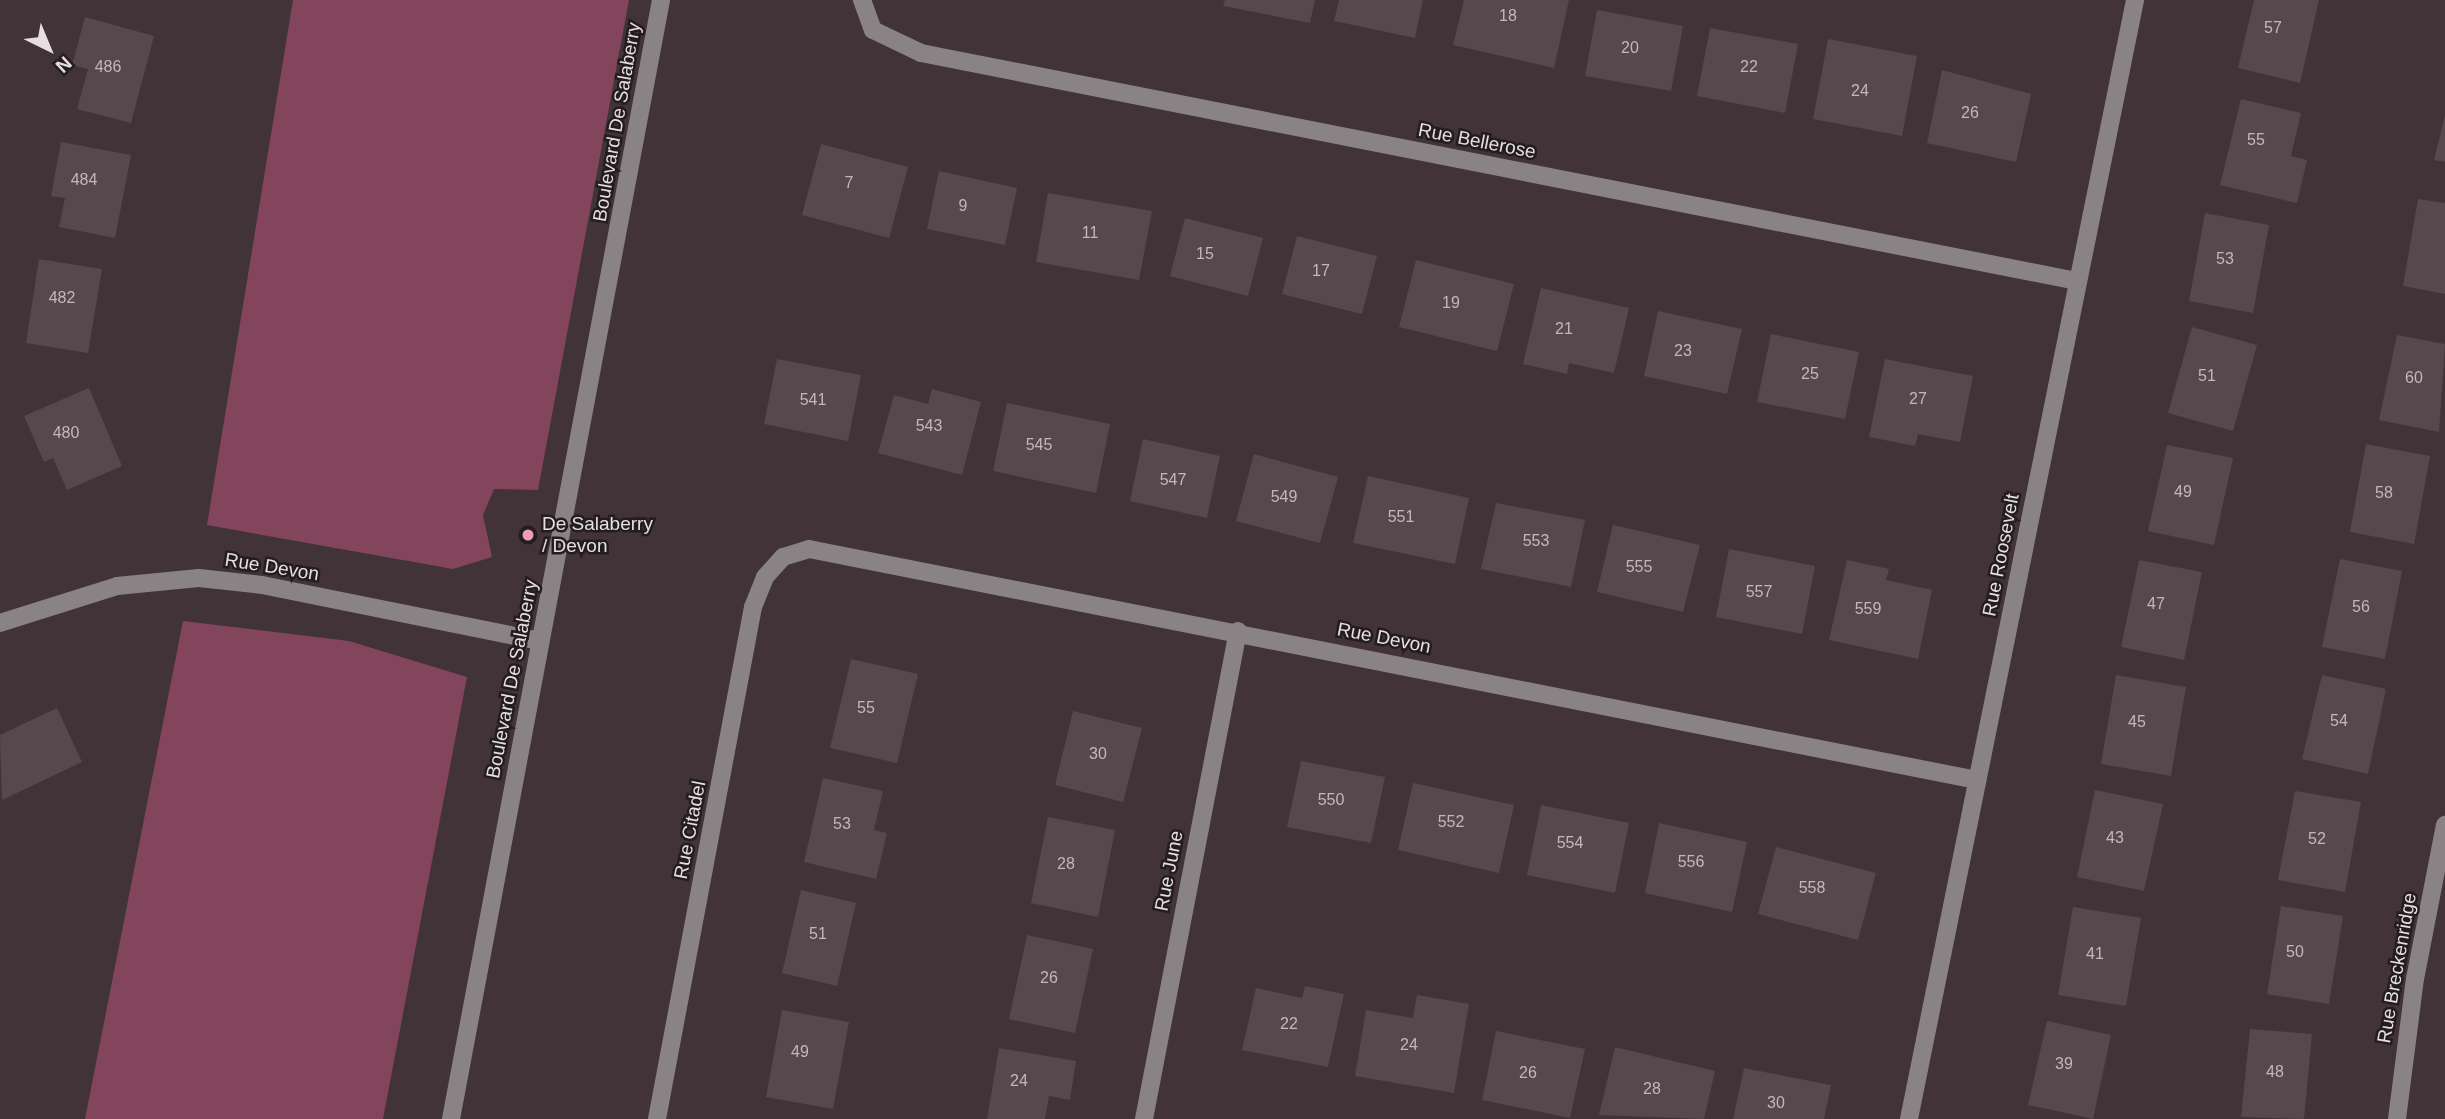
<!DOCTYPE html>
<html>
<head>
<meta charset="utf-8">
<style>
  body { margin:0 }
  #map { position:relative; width:2445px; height:1119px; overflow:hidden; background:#413338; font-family:Helvetica,sans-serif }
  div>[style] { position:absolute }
  .green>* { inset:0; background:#83455c }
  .building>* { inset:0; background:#56484c }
  .minor>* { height:18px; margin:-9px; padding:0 9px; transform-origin:9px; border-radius:9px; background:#8a8385 }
  .dots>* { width:19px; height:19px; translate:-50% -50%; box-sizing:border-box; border:4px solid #231d1f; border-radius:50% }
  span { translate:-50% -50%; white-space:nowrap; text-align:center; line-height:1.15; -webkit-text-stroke:5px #231d1f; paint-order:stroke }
  .number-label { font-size:16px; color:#c2b8bb }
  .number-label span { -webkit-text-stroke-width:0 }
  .street-label { font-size:19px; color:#e6dee0 }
  .poi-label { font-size:19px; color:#e6dee0 }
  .left { translate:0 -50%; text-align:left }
  .north { position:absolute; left:14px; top:14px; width:70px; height:70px; -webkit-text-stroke:5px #231d1f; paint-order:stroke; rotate:137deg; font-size:19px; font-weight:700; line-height:28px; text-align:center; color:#e6dee0 }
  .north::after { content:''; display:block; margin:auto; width:24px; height:32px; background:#e6dee0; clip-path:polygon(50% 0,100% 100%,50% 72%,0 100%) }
</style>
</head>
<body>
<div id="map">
  <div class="green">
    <div style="clip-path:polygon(293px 0,629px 0,538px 490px,494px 489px,483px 515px,492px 557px,453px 569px,207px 525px)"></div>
    <div style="clip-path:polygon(183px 621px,349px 641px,467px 677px,383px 1119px,85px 1119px)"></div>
  </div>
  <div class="building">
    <div style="clip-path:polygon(1225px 0,1315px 0,1310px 23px,1223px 6px)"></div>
    <div style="clip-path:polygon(1339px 0,1423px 0,1415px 38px,1334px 21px)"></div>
    <div style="clip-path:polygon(1464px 0,1569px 0,1554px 68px,1453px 45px)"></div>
    <div style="clip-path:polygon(2254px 0,2319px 0,2300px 83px,2238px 68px)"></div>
    <div style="clip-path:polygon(1597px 10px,1683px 26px,1671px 91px,1585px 76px)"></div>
    <div style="clip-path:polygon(85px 17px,154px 36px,131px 123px,77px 109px,88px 69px,72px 65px)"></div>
    <div style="clip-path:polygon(1710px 28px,1798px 44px,1785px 113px,1697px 96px)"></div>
    <div style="clip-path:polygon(1828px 39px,1917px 56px,1902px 136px,1813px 119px)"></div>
    <div style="clip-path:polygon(1942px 70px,2031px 94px,2016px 162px,1927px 143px)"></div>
    <div style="clip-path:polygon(2241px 99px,2301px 113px,2291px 156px,2307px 160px,2297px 203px,2220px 185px)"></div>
    <div style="clip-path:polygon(2445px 115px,2445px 162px,2434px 160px)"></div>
    <div style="clip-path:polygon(61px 142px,131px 155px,115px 238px,59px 227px,65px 198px,51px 196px)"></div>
    <div style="clip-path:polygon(821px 144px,908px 167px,889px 238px,802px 215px)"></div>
    <div style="clip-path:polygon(939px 171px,1017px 188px,1005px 245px,927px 229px)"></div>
    <div style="clip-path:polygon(1048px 193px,1152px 211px,1139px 280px,1036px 262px)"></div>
    <div style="clip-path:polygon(2418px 199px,2445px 203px,2445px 294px,2403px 286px)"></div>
    <div style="clip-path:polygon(2205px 213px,2269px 225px,2253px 313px,2189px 301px)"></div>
    <div style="clip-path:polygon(1185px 218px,1263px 238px,1248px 296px,1170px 276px)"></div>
    <div style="clip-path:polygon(1297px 236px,1377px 256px,1362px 314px,1282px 294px)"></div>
    <div style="clip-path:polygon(39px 259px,102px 269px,88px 353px,26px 343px)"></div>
    <div style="clip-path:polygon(1416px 260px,1514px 284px,1497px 351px,1399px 327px)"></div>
    <div style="clip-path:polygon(1541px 288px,1629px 308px,1614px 373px,1569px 363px,1567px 374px,1523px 364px)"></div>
    <div style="clip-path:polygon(1658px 311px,1742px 329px,1727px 394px,1644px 376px)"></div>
    <div style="clip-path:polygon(2192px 327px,2257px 345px,2233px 431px,2168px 413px)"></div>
    <div style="clip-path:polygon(1771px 334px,1859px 352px,1845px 419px,1757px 402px)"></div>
    <div style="clip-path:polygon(2397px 335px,2445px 344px,2439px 432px,2379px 420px)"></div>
    <div style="clip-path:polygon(777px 359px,861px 375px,848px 441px,764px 424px)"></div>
    <div style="clip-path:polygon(1885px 359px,1973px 376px,1960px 442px,1918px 434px,1915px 446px,1869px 437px)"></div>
    <div style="clip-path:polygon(89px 388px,122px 466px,67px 490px,53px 458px,44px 462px,24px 416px)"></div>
    <div style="clip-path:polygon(932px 389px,981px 402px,962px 475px,878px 453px,894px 395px,928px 404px)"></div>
    <div style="clip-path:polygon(1007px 403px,1110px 424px,1096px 493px,993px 471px)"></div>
    <div style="clip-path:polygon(1143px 439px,1220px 456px,1207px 518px,1130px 501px)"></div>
    <div style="clip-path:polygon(2366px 444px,2430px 456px,2414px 544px,2350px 532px)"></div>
    <div style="clip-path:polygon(2167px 445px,2233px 458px,2214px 545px,2148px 531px)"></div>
    <div style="clip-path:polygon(1254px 454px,1338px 477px,1320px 543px,1236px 521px)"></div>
    <div style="clip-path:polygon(1368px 476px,1469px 498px,1455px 564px,1353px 543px)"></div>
    <div style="clip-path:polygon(1496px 503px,1585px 520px,1571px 587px,1481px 569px)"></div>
    <div style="clip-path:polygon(1613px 525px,1700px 545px,1683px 612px,1597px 592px)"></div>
    <div style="clip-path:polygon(1729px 549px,1815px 566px,1802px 634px,1716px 617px)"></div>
    <div style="clip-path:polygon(2340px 559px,2402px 571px,2385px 659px,2322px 647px)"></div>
    <div style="clip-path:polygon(1847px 560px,1889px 569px,1886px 580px,1932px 590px,1918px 659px,1829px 640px)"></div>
    <div style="clip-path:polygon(2139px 560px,2202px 572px,2184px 660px,2121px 647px)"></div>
    <div style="clip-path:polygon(851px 659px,918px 674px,897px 763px,830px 748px)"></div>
    <div style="clip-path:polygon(2116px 675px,2186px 687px,2171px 776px,2101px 764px)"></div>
    <div style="clip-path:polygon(2322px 675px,2386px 689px,2368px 774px,2302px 759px)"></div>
    <div style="clip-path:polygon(57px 708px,82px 762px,2px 800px,0 735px)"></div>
    <div style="clip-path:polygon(1073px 711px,1142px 728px,1123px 802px,1055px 785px)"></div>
    <div style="clip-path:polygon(1301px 761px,1385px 777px,1371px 843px,1287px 827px)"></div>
    <div style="clip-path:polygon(823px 778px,883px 791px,874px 830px,887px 833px,876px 879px,804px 862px)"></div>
    <div style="clip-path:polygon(1413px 783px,1514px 805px,1499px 873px,1398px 850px)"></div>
    <div style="clip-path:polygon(2095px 790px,2163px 804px,2144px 891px,2077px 877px)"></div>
    <div style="clip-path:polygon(2295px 791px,2361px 802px,2345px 892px,2278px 880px)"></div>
    <div style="clip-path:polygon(1541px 805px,1629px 823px,1615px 893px,1527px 875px)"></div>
    <div style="clip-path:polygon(1048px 817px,1115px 830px,1098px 917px,1031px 903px)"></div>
    <div style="clip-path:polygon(1659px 823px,1747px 842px,1732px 912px,1645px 893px)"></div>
    <div style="clip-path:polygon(1776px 847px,1876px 873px,1858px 940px,1758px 914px)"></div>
    <div style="clip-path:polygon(801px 890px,856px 903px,837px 986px,782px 973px)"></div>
    <div style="clip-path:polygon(2281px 906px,2343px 916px,2329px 1004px,2267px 994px)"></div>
    <div style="clip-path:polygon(2073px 907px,2141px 918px,2126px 1006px,2058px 995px)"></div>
    <div style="clip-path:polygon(1027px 935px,1093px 949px,1075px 1033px,1009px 1019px)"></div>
    <div style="clip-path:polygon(1305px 986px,1344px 994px,1328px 1067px,1242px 1050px,1256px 988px,1302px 998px)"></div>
    <div style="clip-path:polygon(1417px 995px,1469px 1004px,1454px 1093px,1355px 1076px,1366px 1010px,1413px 1018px)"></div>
    <div style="clip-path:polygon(782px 1010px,849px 1022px,833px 1109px,766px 1097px)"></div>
    <div style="clip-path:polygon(2047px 1021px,2111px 1035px,2093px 1119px,2028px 1105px)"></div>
    <div style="clip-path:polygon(2250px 1029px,2312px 1034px,2304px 1119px,2241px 1117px)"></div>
    <div style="clip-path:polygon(1496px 1031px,1585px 1049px,1570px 1118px,1482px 1100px)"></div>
    <div style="clip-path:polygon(1615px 1047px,1715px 1071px,1704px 1119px,1599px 1115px)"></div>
    <div style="clip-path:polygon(999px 1048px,1076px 1061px,1070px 1100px,1049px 1096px,1045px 1119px,987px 1119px)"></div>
    <div style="clip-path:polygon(1744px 1068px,1831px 1085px,1824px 1119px,1733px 1119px)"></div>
  </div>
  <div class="minor">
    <div style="left:862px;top:0;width:32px;rotate:70deg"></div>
    <div style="left:873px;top:30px;width:53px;rotate:25.6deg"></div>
    <div style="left:921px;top:53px;width:1178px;rotate:11.16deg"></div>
    <div style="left:0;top:623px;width:123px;rotate:-17.5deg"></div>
    <div style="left:117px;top:586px;width:82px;rotate:-5.6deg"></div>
    <div style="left:199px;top:578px;width:63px;rotate:6.3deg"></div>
    <div style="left:262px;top:585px;width:283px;rotate:11.4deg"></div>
    <div style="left:451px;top:1119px;width:1139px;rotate:-79.37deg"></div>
    <div style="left:657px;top:1119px;width:521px;rotate:-79.38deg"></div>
    <div style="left:753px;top:607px;width:32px;rotate:-68deg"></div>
    <div style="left:765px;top:577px;width:27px;rotate:-48deg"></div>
    <div style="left:783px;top:557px;width:27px;rotate:-17deg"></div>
    <div style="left:809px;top:549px;width:1191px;rotate:11.19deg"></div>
    <div style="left:1144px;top:1119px;width:497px;rotate:-79.1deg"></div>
    <div style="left:1909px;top:1119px;width:1142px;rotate:-78.58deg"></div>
    <div style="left:2397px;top:1119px;width:141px;rotate:-82.7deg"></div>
    <div style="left:2415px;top:979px;width:157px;rotate:-79deg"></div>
  </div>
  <div class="dots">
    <div style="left:528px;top:535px;background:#ef9ab8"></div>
  </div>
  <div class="number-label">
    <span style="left:1508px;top:16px">18</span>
    <span style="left:2273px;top:28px">57</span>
    <span style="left:1630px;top:48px">20</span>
    <span style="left:108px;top:67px">486</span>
    <span style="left:1749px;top:67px">22</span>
    <span style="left:1860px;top:91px">24</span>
    <span style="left:1970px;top:113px">26</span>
    <span style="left:2256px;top:140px">55</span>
    <span style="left:84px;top:180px">484</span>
    <span style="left:849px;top:183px">7</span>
    <span style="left:963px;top:206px">9</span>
    <span style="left:1090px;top:233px">11</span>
    <span style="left:1205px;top:254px">15</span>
    <span style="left:2225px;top:259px">53</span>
    <span style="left:1321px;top:271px">17</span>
    <span style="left:62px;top:298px">482</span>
    <span style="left:1451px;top:303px">19</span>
    <span style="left:1564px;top:329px">21</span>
    <span style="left:1683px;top:351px">23</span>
    <span style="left:1810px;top:374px">25</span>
    <span style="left:2207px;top:376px">51</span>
    <span style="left:2414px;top:378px">60</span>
    <span style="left:1918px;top:399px">27</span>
    <span style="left:813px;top:400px">541</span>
    <span style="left:929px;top:426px">543</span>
    <span style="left:66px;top:433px">480</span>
    <span style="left:1039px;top:445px">545</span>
    <span style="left:1173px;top:480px">547</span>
    <span style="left:2183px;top:492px">49</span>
    <span style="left:2384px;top:493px">58</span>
    <span style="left:1284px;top:497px">549</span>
    <span style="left:1401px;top:517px">551</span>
    <span style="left:1536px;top:541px">553</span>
    <span style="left:1639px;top:567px">555</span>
    <span style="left:1759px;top:592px">557</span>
    <span style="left:2156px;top:604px">47</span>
    <span style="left:2361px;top:607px">56</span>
    <span style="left:1868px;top:609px">559</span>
    <span style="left:866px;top:708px">55</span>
    <span style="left:2339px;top:721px">54</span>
    <span style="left:2137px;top:722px">45</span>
    <span style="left:1098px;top:754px">30</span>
    <span style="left:1331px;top:800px">550</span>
    <span style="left:1451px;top:822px">552</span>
    <span style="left:842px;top:824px">53</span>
    <span style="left:2115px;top:838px">43</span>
    <span style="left:2317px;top:839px">52</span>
    <span style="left:1570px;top:843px">554</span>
    <span style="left:1691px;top:862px">556</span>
    <span style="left:1066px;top:864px">28</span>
    <span style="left:1812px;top:888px">558</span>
    <span style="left:818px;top:934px">51</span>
    <span style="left:2295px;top:952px">50</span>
    <span style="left:2095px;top:954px">41</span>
    <span style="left:1049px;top:978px">26</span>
    <span style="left:1289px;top:1024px">22</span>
    <span style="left:1409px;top:1045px">24</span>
    <span style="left:800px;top:1052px">49</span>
    <span style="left:2064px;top:1064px">39</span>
    <span style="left:2275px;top:1072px">48</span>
    <span style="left:1528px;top:1073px">26</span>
    <span style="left:1019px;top:1081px">24</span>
    <span style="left:1652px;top:1089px">28</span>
    <span style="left:1776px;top:1103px">30</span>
  </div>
  <div class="street-label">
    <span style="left:617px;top:122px;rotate:-80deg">Boulevard De Salaberry</span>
    <span style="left:1477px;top:141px;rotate:11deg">Rue Bellerose</span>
    <span style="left:2001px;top:555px;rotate:-79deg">Rue Roosevelt</span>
    <span style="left:272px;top:567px;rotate:9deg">Rue Devon</span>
    <span style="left:1384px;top:638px;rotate:11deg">Rue Devon</span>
    <span style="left:512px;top:679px;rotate:-79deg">Boulevard De Salaberry</span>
    <span style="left:690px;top:830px;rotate:-79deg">Rue Citadel</span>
    <span style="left:1169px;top:871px;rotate:-79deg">Rue June</span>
    <span style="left:2397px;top:968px;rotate:-80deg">Rue Breckenridge</span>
  </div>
  <div class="poi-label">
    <span class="left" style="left:542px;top:535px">De Salaberry<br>/ Devon</span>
  </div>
  <div class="north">N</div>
</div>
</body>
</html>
